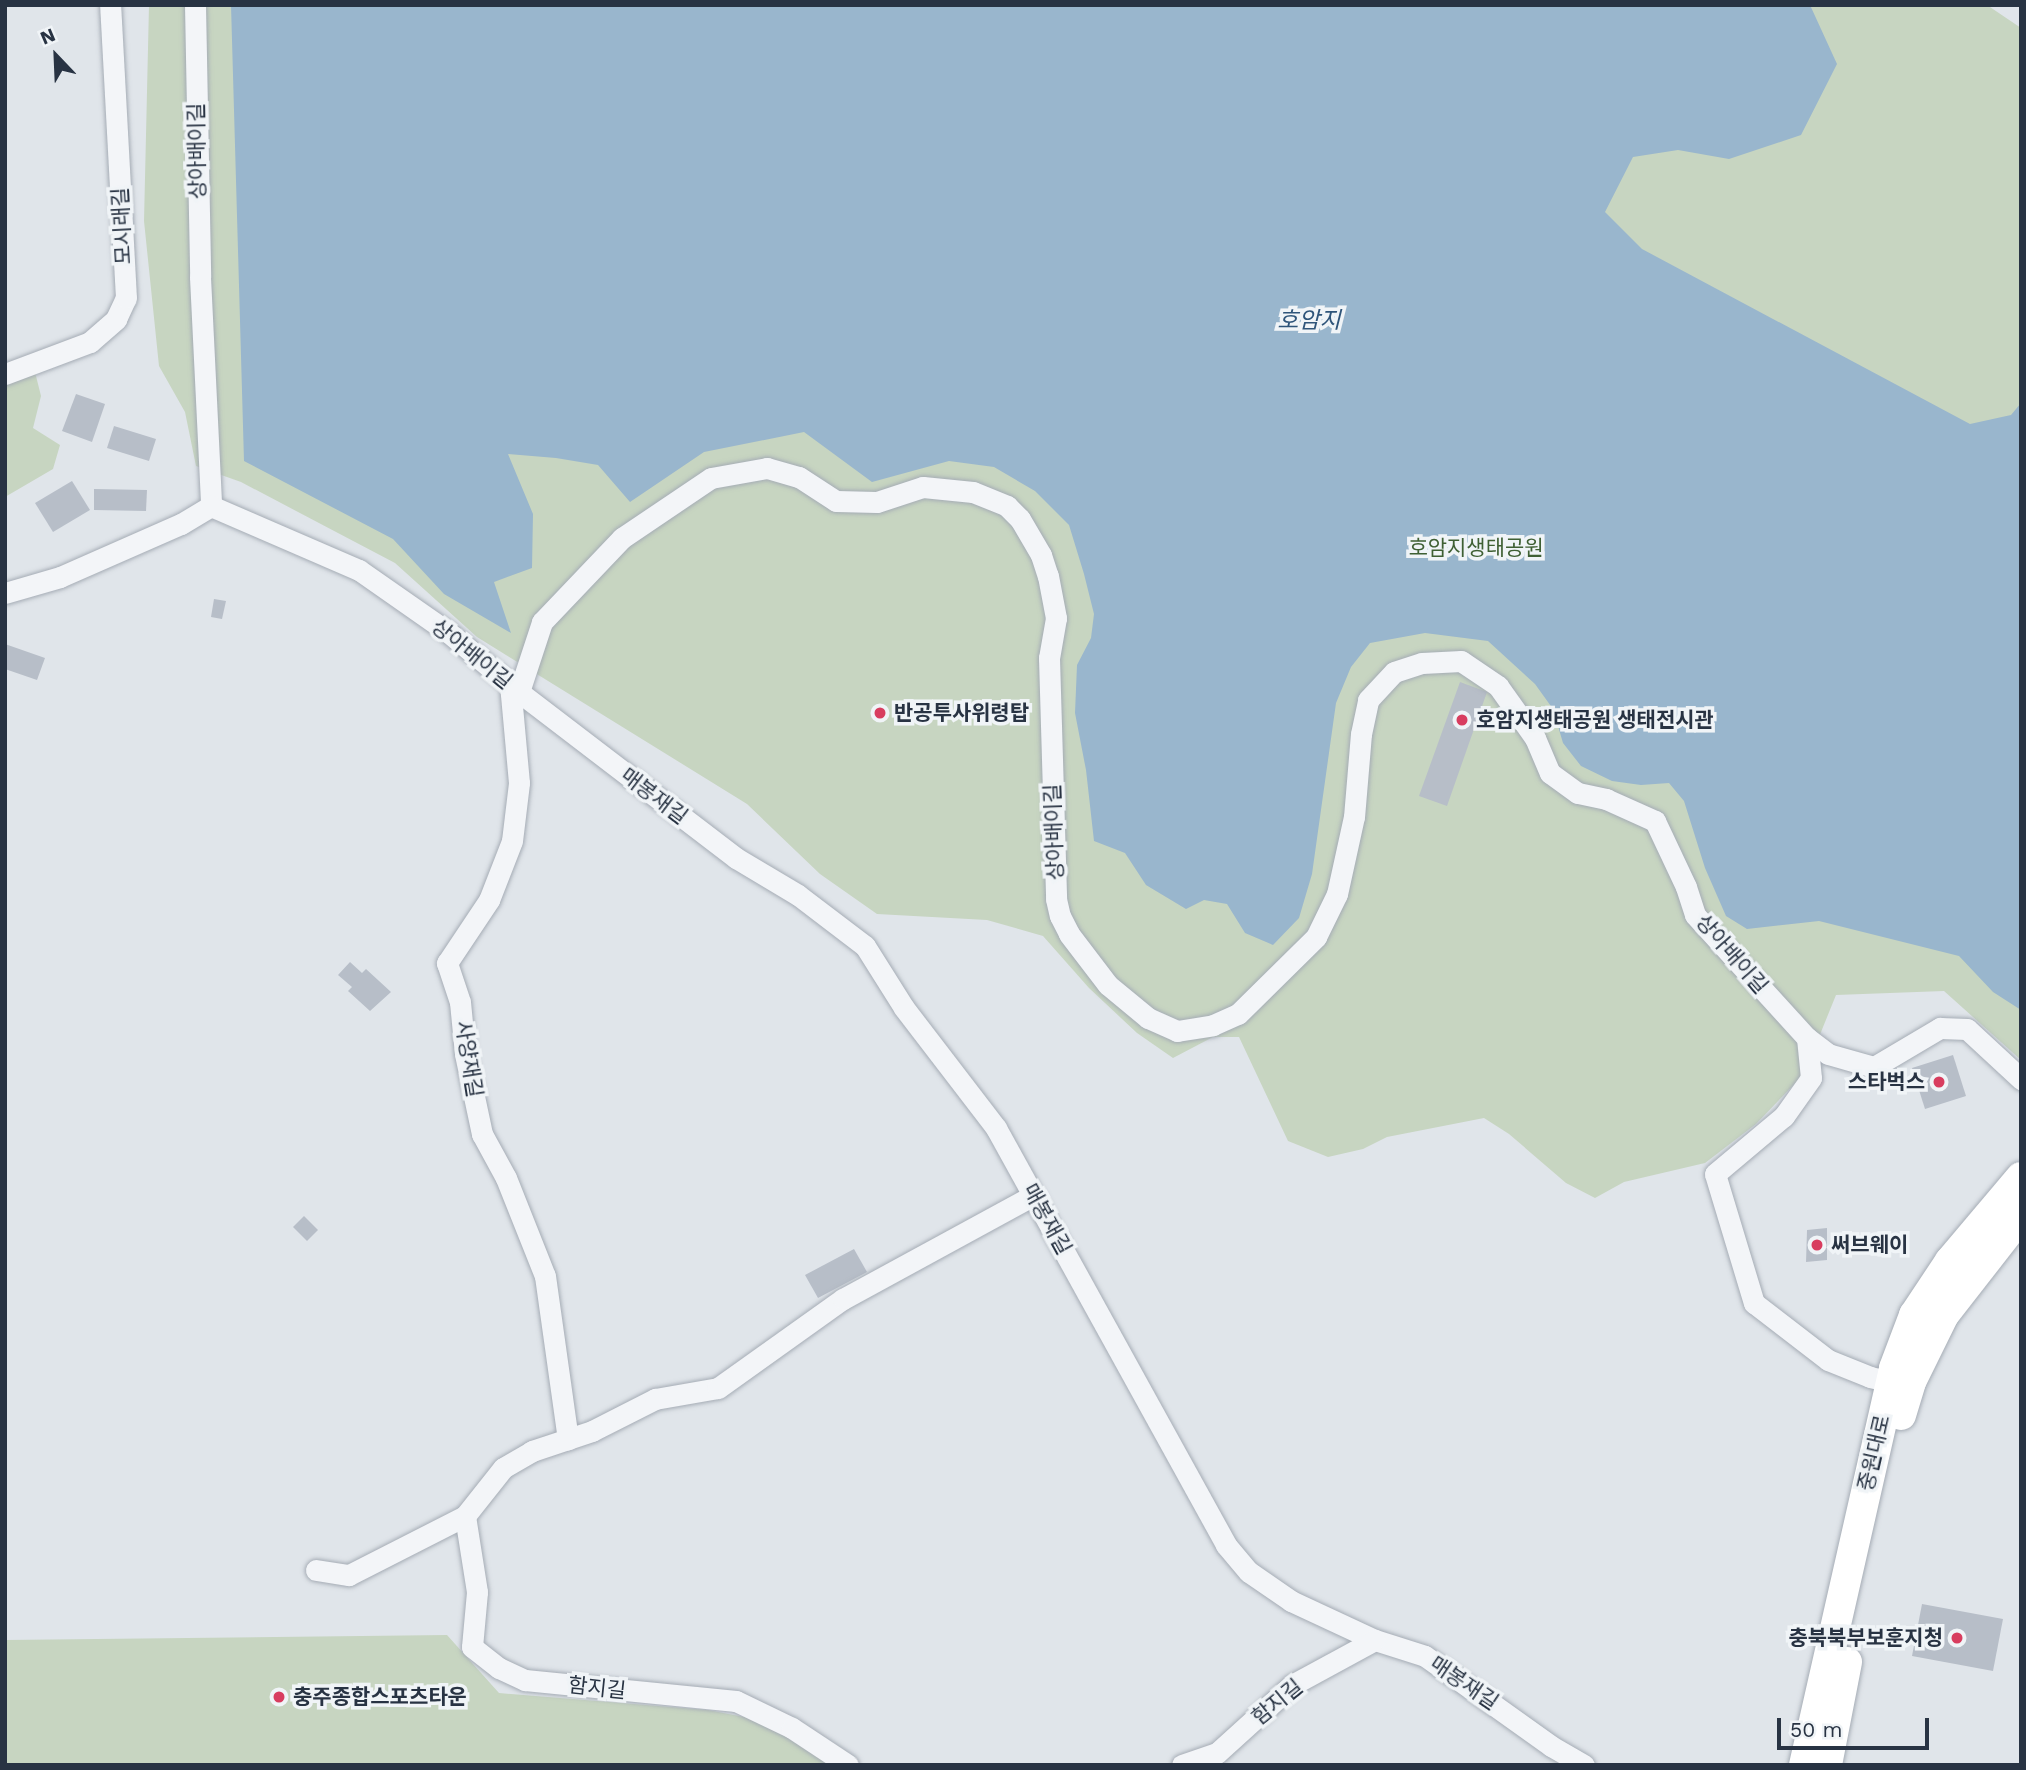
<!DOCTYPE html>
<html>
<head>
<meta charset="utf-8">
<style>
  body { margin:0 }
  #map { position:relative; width:2026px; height:1770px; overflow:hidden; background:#e0e5ea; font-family:"Work Sans","Noto Sans KR",sans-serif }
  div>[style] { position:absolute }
  .green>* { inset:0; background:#c7d5c1 }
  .water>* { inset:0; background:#99b6cd }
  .building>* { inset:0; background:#b7bec8 }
  .roads { filter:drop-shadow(0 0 2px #a5acb5) drop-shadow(0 0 2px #a5acb5) }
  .minor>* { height:21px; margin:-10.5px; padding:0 10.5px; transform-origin:10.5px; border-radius:10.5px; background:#f3f5f8 }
  .secondary>* { height:30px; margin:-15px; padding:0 15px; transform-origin:15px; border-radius:15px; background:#fff }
  .dots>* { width:19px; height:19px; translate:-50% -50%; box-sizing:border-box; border:4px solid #f0f4f7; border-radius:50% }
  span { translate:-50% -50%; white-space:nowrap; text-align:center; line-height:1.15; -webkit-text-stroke:7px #f0f4f7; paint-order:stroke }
  .street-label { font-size:21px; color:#283343 }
  .park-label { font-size:21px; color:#3f6034 }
  .poi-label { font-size:21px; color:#283343; font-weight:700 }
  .left { translate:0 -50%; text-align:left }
  .right { translate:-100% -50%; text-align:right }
  .water-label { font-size:23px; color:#2f557a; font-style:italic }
  .frame { position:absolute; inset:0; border:7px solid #283343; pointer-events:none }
  .north { position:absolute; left:21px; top:21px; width:70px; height:70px; -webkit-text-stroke:5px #f0f4f7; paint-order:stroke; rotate:337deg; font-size:19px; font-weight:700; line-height:28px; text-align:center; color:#283343 }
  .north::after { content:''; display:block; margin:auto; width:24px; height:32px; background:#283343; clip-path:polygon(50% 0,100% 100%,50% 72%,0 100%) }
  .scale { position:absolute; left:1777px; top:1718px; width:152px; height:32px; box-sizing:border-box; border:4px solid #283343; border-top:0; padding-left:9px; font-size:21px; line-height:24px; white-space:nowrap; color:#283343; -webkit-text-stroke:5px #f0f4f7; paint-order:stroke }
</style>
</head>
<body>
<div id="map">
  <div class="green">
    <div style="clip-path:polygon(149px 5px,1987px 5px,2021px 28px,2021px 1060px,1944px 991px,1836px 995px,1804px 1074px,1756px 1124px,1705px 1163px,1624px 1182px,1595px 1198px,1566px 1183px,1509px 1134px,1484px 1118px,1387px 1137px,1363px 1149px,1328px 1157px,1288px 1141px,1239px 1037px,1213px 1037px,1173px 1058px,1137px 1033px,1089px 988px,1043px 936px,987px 920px,877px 914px,820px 874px,747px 804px,477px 637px,395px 563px,241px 482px,196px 466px,185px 412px,159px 366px,144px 221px)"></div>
    <div style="clip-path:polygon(35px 372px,41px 396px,33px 428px,60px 445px,53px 469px,5px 497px,5px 383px)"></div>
    <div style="clip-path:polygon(447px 1635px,499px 1693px,708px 1710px,760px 1720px,833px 1765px,5px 1765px,5px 1640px)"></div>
  </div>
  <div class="water">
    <div style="clip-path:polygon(231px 5px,1810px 5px,1837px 64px,1801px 135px,1729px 159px,1678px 150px,1633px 157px,1605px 212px,1642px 249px,1970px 424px,2011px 415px,2021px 403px,2021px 1010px,1993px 992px,1959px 956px,1819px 921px,1747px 929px,1726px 916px,1705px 868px,1684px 801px,1669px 783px,1641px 785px,1612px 781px,1581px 766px,1563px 743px,1553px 709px,1535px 684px,1488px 641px,1425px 633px,1370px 643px,1351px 667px,1336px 703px,1312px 874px,1299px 918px,1273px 945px,1245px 933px,1227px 904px,1204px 900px,1186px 909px,1146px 885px,1125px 853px,1094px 841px,1086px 770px,1075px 713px,1077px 665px,1091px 638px,1094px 614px,1084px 574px,1069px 525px,1035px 491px,994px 467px,949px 461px,872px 482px,804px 432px,704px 452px,630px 502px,598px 465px,556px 458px,508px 454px,533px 514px,532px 568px,494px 582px,511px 633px,444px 594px,393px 539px,244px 461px)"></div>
  </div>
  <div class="building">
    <div style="clip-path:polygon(76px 394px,105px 404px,92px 442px,62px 431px)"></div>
    <div style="clip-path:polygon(114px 426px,156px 439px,149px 461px,107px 448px)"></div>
    <div style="clip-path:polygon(72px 481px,90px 510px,53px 532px,35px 503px)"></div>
    <div style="clip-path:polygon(94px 489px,147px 490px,146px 511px,94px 510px)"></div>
    <div style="clip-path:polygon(214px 599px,226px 601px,222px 619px,211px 617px)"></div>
    <div style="clip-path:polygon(5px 644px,45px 658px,37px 680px,5px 669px)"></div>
    <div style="clip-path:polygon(1460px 682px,1487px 692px,1447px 806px,1419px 796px)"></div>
    <div style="clip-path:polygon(350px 962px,362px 973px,366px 969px,391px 992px,370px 1011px,348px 991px,352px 987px,338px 975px)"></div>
    <div style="clip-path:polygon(1953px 1055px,1966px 1096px,1925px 1109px,1912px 1068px)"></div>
    <div style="clip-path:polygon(304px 1216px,318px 1230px,307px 1241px,293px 1227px)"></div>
    <div style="clip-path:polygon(1827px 1228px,1827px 1260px,1806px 1262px,1807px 1230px)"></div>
    <div style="clip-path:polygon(854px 1249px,867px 1272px,818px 1298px,805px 1275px)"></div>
    <div style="clip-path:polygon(1922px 1604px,2003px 1619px,1993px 1671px,1912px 1656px)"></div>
  </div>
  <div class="roads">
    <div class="minor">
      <div style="left:195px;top:5px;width:272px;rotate:88.9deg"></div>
      <div style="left:200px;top:277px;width:229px;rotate:87.2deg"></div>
      <div style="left:211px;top:506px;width:161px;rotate:23.4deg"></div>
      <div style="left:359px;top:570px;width:108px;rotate:34.9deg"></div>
      <div style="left:448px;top:632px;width:93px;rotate:40.2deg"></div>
      <div style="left:519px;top:692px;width:74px;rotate:-71.8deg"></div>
      <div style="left:542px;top:622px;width:116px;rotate:-46.4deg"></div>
      <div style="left:622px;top:538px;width:107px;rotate:-34deg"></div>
      <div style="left:711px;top:478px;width:57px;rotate:-10.1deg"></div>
      <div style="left:767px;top:468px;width:33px;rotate:16deg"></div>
      <div style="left:799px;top:477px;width:44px;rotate:33deg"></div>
      <div style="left:836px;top:501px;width:41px;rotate:1.4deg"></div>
      <div style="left:877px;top:502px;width:48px;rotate:-18.1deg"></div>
      <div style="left:923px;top:487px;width:50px;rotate:5.7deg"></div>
      <div style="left:973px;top:492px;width:37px;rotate:22deg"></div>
      <div style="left:1007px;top:506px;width:18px;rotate:45deg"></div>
      <div style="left:1020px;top:519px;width:42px;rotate:59.7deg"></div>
      <div style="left:1041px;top:555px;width:22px;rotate:72deg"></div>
      <div style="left:1048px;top:576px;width:43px;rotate:79.2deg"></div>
      <div style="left:1056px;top:618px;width:41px;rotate:99.9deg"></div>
      <div style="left:1049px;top:658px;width:241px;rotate:88.3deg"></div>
      <div style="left:1056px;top:899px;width:17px;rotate:77deg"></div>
      <div style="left:1060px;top:916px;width:20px;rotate:63deg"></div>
      <div style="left:1069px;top:934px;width:64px;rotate:52.6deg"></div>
      <div style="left:1108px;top:985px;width:52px;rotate:39.5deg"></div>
      <div style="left:1148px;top:1018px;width:32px;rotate:24deg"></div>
      <div style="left:1177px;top:1031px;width:36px;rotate:-9deg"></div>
      <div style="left:1213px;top:1025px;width:27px;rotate:-24deg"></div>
      <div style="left:1238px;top:1014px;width:110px;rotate:-44.6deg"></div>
      <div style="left:1316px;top:937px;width:48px;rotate:-64deg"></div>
      <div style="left:1337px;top:894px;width:79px;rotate:-77.6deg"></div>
      <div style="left:1354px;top:817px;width:83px;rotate:-85.2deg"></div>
      <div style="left:1361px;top:734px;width:35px;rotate:-78deg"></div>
      <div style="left:1368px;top:700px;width:38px;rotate:-47deg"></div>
      <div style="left:1394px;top:672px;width:29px;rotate:-18deg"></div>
      <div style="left:1422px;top:663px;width:39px;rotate:-3deg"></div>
      <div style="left:1461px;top:661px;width:45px;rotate:34deg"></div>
      <div style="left:1498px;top:686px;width:64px;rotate:54.6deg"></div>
      <div style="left:1535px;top:738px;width:38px;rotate:67deg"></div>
      <div style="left:1550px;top:773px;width:34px;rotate:36deg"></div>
      <div style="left:1578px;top:793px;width:29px;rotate:12deg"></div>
      <div style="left:1606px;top:799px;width:54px;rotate:24.2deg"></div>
      <div style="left:1655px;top:821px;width:73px;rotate:64.8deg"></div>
      <div style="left:1686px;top:887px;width:29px;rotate:72deg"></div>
      <div style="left:1695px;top:915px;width:166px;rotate:47.7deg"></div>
      <div style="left:1807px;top:1038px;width:26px;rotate:37deg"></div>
      <div style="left:1828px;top:1054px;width:48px;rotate:15.8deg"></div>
      <div style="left:1874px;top:1067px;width:77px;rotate:-30.6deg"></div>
      <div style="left:1940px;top:1028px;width:27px;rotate:2deg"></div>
      <div style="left:1967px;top:1029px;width:74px;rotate:42.8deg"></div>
      <div style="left:5px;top:374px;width:91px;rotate:-20.6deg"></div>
      <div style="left:90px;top:342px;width:35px;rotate:-41deg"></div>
      <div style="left:116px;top:319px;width:23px;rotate:-65deg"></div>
      <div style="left:126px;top:298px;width:293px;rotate:-93.1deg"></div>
      <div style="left:5px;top:593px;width:57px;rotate:-16.2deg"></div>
      <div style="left:60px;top:577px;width:132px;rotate:-23.7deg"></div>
      <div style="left:181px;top:524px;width:35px;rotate:-31deg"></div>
      <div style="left:510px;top:684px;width:99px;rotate:84.8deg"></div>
      <div style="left:519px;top:783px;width:58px;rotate:96.9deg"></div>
      <div style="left:512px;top:841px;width:63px;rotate:111.3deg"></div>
      <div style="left:489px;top:900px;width:76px;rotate:123.7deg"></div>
      <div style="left:447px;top:963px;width:41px;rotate:71.6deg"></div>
      <div style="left:460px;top:1002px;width:52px;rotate:84.5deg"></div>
      <div style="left:465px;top:1054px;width:82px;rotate:78deg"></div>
      <div style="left:482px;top:1134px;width:50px;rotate:61.4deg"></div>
      <div style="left:506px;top:1178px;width:105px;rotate:68.3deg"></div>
      <div style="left:545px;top:1276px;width:165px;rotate:82deg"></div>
      <div style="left:519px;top:692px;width:273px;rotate:37.4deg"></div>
      <div style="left:736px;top:858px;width:72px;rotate:30.8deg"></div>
      <div style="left:798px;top:895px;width:84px;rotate:37.3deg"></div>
      <div style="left:865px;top:946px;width:73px;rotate:57.8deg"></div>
      <div style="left:904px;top:1008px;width:151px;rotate:52.5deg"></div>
      <div style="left:996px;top:1128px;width:476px;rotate:61.1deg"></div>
      <div style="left:1226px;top:1545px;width:35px;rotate:50deg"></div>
      <div style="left:1249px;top:1572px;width:51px;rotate:34.6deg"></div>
      <div style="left:1291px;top:1601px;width:93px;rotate:24.9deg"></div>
      <div style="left:1375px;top:1640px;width:52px;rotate:17.7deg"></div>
      <div style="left:1425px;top:1656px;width:155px;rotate:35.5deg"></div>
      <div style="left:1551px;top:1746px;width:38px;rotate:30deg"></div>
      <div style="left:1807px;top:1038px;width:40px;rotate:84.3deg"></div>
      <div style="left:1811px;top:1078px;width:47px;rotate:125.4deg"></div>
      <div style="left:1784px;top:1116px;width:90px;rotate:140deg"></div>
      <div style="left:1715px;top:1174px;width:135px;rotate:73.2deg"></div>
      <div style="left:1754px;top:1303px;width:93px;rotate:37.6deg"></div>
      <div style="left:1828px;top:1360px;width:45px;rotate:22deg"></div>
      <div style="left:1870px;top:1377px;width:22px;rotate:13deg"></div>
      <div style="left:465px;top:1516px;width:77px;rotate:81deg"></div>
      <div style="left:477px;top:1592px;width:55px;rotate:95.2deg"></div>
      <div style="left:472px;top:1647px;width:34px;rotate:38deg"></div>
      <div style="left:499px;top:1668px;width:29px;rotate:25deg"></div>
      <div style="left:525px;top:1680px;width:212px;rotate:5.7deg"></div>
      <div style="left:736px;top:1701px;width:62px;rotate:25.7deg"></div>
      <div style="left:792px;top:1728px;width:67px;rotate:33.5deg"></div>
      <div style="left:316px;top:1570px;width:33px;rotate:9deg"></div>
      <div style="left:349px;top:1575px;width:130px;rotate:-27deg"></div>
      <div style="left:465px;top:1516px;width:61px;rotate:-51.6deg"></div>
      <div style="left:503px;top:1468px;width:34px;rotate:-30deg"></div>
      <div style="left:532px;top:1451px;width:63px;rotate:-18.4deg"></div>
      <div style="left:592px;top:1431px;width:71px;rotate:-26.9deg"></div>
      <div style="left:655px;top:1399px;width:64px;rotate:-9.9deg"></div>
      <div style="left:718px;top:1388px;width:153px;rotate:-35.5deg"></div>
      <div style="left:843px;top:1299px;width:217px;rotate:-28.6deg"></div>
      <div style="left:1182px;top:1765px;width:37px;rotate:-19deg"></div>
      <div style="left:1217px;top:1753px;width:101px;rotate:-42.2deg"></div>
      <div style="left:1292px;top:1685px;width:94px;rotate:-28.5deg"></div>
    </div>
    <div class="secondary">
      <div style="left:1901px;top:1415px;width:34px;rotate:-73deg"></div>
      <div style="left:1911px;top:1382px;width:75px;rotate:-63.8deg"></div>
      <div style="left:1944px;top:1315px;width:125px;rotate:-52.1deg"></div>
      <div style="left:1804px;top:1765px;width:407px;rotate:-77.2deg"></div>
      <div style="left:1894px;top:1368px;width:57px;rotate:-69.3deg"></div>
      <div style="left:1914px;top:1315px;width:65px;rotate:-56.3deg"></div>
      <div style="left:1950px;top:1261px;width:110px;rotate:-49.8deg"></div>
      <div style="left:1827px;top:1765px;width:105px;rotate:-79deg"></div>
    </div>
  </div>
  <div class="dots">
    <div style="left:880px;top:713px;background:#d83d5f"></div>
    <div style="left:1462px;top:720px;background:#d83d5f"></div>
    <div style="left:1939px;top:1082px;background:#d83d5f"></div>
    <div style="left:1817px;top:1245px;background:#d83d5f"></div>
    <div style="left:1957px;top:1638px;background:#d83d5f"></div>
    <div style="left:279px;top:1697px;background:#d83d5f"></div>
  </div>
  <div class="street-label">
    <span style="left:197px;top:151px;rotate:-91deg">상아배이길</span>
    <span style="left:122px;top:226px;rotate:-93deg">모시래길</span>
    <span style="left:472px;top:654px;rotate:39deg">상아배이길</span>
    <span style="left:654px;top:796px;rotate:37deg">매봉재길</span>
    <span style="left:1054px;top:832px;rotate:-92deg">상아배이길</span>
    <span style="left:1732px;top:954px;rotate:49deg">상아배이길</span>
    <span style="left:469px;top:1059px;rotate:81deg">사양재길</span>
    <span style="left:1047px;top:1219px;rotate:61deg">매봉재길</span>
    <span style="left:1874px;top:1453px;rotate:-77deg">중원대로</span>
    <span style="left:1464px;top:1683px;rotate:34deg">매봉재길</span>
    <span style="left:597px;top:1688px;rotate:6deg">함지길</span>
    <span style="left:1277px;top:1702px;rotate:-39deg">함지길</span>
  </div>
  <div class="park-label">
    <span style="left:1476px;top:548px">호암지생태공원</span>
  </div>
  <div class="poi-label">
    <span class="left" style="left:894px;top:713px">반공투사위령탑</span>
    <span class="left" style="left:1476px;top:720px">호암지생태공원 생태전시관</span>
    <span class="right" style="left:1925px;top:1082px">스타벅스</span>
    <span class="left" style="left:1831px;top:1245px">써브웨이</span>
    <span class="right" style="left:1943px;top:1638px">충북북부보훈지청</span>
    <span class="left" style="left:293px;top:1697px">충주종합스포츠타운</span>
  </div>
  <div class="water-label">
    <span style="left:1309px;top:321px">호암지</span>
  </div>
  <div class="frame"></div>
  <div class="north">N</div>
  <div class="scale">50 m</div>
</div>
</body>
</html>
